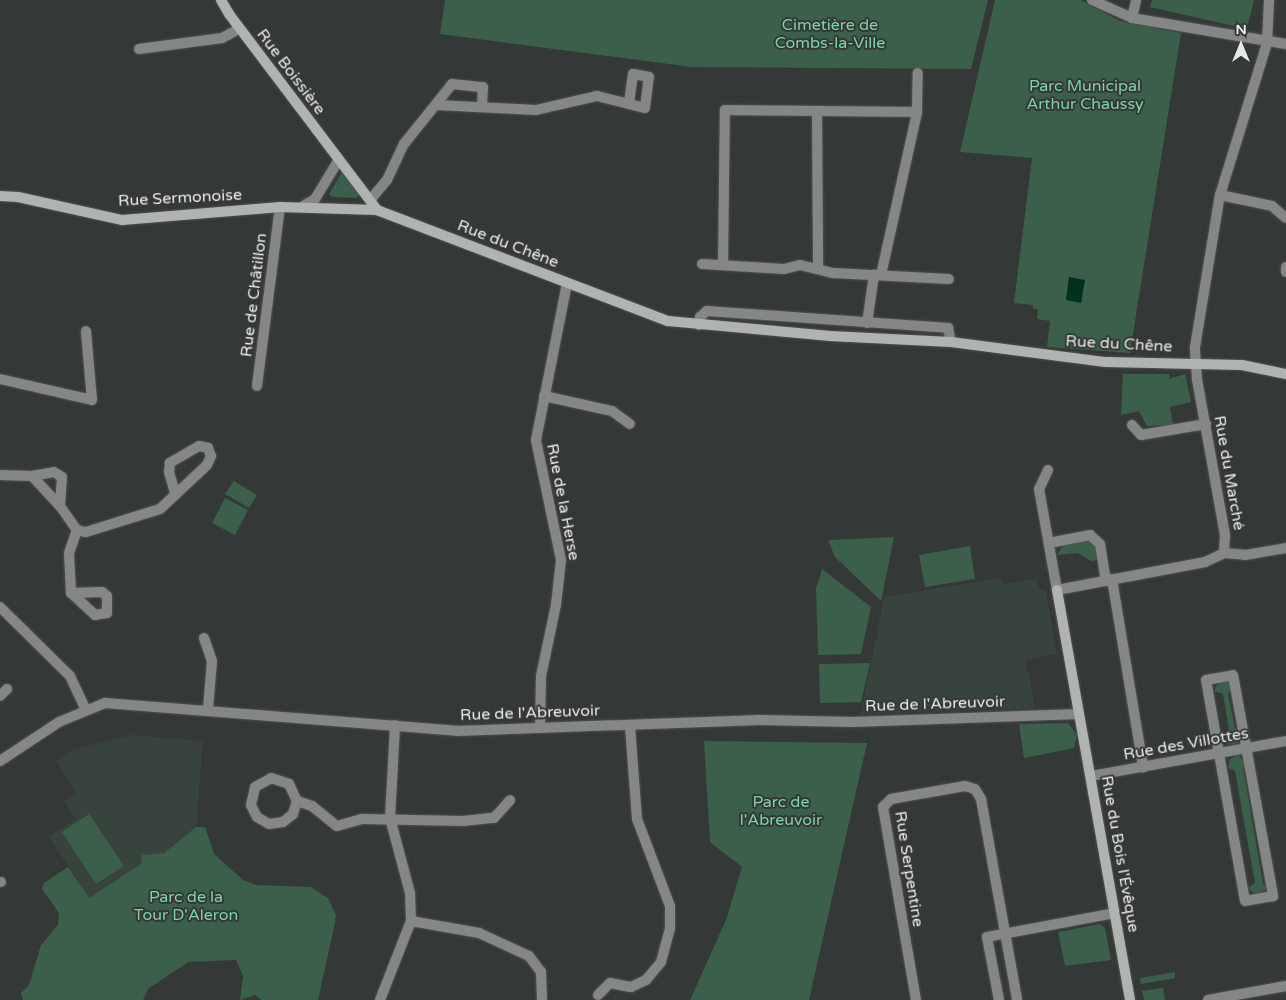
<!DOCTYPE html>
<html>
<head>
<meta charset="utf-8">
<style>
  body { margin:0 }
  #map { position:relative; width:1286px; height:1000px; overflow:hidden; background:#343836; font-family:"Varela Round",sans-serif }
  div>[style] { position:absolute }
  .built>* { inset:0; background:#39433d }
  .green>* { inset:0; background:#3b5f4b }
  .water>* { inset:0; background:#00311d }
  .roads { filter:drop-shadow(0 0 1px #515452) drop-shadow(0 0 1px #515452) }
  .street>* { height:10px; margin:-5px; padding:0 5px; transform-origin:5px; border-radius:5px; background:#848785 }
  .secondary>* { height:10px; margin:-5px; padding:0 5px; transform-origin:5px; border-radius:5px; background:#b0b4b1 }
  span { translate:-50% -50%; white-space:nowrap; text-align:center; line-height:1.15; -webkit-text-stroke:4px #343836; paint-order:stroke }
  .park-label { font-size:16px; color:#7bd4a6 }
  .street-label { font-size:16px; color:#e7eae8 }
  .north { position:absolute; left:1216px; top:20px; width:50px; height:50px; -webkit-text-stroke:4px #343836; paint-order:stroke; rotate:0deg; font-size:14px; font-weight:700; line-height:20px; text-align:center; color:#e7eae8 }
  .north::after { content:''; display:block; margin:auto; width:18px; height:22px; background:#e7eae8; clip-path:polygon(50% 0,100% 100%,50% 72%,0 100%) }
</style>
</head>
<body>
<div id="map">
  <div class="built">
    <div style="clip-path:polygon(999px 578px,1004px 584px,1037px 578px,1039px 590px,1046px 591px,1057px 654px,1026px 660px,1035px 708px,861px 714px,884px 597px)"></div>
    <div style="clip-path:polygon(131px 735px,203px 741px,196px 827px,164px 853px,143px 855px,141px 864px,89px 898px,49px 837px,76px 819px,64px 801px,77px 793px,56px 761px,74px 749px)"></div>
  </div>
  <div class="green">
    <div style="clip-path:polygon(445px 0,988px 0,971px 69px,692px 67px,440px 34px)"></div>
    <div style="clip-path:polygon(995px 0,1081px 0,1120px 21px,1181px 33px,1130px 353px,1047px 347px,1050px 321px,1037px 319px,1038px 309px,1033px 309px,1033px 305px,1014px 303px,1032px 158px,960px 152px)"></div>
    <div style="clip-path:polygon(1152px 0,1254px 0,1247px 29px,1150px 7px)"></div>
    <div style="clip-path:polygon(342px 172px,359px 194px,357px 198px,332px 197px,329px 194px)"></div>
    <div style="clip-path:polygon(1123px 374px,1169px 374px,1169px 379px,1185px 374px,1191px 402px,1170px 407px,1173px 425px,1147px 426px,1139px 411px,1121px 415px)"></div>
    <div style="clip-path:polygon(234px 481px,257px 495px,249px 508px,225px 494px)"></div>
    <div style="clip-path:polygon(225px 498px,248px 510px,235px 535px,212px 523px)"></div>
    <div style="clip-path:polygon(894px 537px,881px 601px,835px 557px,828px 540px)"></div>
    <div style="clip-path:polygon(1088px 540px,1095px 544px,1099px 560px,1091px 561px,1078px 553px,1057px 555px,1064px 544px)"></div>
    <div style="clip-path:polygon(970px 546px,975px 579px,925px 587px,919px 555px)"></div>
    <div style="clip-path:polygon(822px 569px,871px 607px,861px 654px,818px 655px,816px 588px)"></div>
    <div style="clip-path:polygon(870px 663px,861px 702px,820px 703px,819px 664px)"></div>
    <div style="clip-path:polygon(1226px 680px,1233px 686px,1228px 694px,1235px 728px,1241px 734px,1239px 742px,1233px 745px,1226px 743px,1222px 737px,1229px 731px,1223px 694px,1214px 691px,1219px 681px)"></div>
    <div style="clip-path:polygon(1068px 723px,1077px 735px,1074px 748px,1024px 758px,1019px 724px)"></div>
    <div style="clip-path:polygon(704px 741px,867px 743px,809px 1000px,690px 1000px,726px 920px,742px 867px,710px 842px)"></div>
    <div style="clip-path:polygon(1238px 755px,1246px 763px,1243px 767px,1263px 884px,1268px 887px,1258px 896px,1248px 888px,1255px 883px,1235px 771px,1228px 768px,1230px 759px)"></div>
    <div style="clip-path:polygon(89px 814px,124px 866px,96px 884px,62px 832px)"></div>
    <div style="clip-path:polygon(196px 827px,205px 827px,214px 854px,243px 880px,256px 885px,311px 887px,328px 898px,336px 915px,335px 923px,318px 1000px,262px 1000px,255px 995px,240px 1000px,243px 976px,236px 960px,188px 962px,148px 989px,143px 1000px,23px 1000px,21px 993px,29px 985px,41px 945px,58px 925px,59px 913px,42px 889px,44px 883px,68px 867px,89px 898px,141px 864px,142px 855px,164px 853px)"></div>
    <div style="clip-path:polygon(1100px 924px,1105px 928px,1111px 960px,1065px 966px,1058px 932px)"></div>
    <div style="clip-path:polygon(1175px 972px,1175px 978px,1141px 984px,1140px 978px)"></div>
    <div style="clip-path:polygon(1163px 988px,1165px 1000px,1144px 1000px,1142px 991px)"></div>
  </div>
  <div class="water">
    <div style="clip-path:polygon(1069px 277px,1085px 280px,1081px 303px,1066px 300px)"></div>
  </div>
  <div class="roads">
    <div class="street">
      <div style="left:1092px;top:0;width:44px;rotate:24.2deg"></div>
      <div style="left:1132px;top:18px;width:156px;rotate:9.6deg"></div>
      <div style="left:1132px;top:18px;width:18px;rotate:-77deg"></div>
      <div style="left:139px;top:49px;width:84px;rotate:-7.5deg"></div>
      <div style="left:222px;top:38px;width:19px;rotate:-28deg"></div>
      <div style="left:436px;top:105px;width:100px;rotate:2.9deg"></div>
      <div style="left:536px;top:110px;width:63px;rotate:-12.9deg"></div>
      <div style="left:597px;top:96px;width:49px;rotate:14deg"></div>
      <div style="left:645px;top:108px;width:31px;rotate:-83deg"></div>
      <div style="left:649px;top:77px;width:16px;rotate:-169deg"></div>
      <div style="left:633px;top:74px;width:30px;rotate:98deg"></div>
      <div style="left:817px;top:111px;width:157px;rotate:89.6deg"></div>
      <div style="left:1220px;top:195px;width:53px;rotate:11.9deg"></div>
      <div style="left:1272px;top:206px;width:18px;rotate:41deg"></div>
      <div style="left:371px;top:199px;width:25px;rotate:-50deg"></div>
      <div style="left:387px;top:180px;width:40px;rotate:-65deg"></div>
      <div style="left:404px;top:144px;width:77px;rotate:-51.3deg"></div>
      <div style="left:452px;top:84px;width:31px;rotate:6deg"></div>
      <div style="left:483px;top:87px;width:20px;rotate:93deg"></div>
      <div style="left:303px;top:206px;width:14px;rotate:-30deg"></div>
      <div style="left:315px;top:199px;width:44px;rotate:-58.8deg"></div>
      <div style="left:702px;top:264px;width:82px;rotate:3.5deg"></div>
      <div style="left:784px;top:269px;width:16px;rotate:-14deg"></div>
      <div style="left:800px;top:265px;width:34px;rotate:14deg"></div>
      <div style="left:833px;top:273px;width:116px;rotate:3deg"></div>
      <div style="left:723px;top:265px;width:155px;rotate:-89.3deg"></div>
      <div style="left:725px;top:110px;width:192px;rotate:0.6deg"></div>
      <div style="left:1286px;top:267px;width:5px;rotate:90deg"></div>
      <div style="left:881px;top:275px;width:167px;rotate:-77.5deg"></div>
      <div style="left:917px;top:112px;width:39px;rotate:-89deg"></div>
      <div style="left:867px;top:323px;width:49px;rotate:-81.7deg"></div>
      <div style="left:699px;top:325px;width:8px;rotate:-83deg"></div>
      <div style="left:700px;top:317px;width:9px;rotate:-41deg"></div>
      <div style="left:707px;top:311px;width:242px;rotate:4deg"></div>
      <div style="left:948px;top:328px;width:14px;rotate:78deg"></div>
      <div style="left:0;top:379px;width:94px;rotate:12.9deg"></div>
      <div style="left:92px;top:400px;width:69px;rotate:-95deg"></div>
      <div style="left:257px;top:386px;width:180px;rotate:-82.7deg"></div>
      <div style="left:544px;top:396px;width:70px;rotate:12.4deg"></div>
      <div style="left:612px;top:411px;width:22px;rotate:36deg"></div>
      <div style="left:1132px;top:425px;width:13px;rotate:48deg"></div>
      <div style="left:1141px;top:435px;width:66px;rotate:-9.6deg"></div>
      <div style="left:1048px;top:470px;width:21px;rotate:115deg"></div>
      <div style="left:1039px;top:489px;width:103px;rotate:79.9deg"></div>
      <div style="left:1057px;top:590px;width:151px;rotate:-10.7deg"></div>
      <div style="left:1205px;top:562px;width:21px;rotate:-25deg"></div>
      <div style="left:1224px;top:553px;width:18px;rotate:-87deg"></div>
      <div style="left:1225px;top:535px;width:158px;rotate:-100.2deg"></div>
      <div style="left:1197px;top:379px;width:32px;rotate:-94deg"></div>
      <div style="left:1195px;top:347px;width:154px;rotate:-80.7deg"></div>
      <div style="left:1220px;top:195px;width:159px;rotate:-72.8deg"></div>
      <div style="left:1267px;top:43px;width:43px;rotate:-87.3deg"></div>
      <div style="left:0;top:475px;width:32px;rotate:2deg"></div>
      <div style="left:32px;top:476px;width:22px;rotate:-10deg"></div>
      <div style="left:54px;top:472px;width:9px;rotate:32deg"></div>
      <div style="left:62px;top:477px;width:29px;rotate:94deg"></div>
      <div style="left:32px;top:476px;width:41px;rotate:47deg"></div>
      <div style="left:60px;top:506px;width:29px;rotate:55deg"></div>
      <div style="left:77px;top:530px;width:9px;rotate:13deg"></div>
      <div style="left:86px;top:532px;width:77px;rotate:-17.3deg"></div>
      <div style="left:160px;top:509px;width:64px;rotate:-43.1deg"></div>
      <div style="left:207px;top:465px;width:10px;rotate:-66deg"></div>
      <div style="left:211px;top:456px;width:9px;rotate:-111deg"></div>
      <div style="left:208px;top:448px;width:9px;rotate:-167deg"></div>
      <div style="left:199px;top:446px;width:34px;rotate:150deg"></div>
      <div style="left:170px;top:463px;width:9px;rotate:96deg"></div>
      <div style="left:169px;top:472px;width:22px;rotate:74deg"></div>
      <div style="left:1049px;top:543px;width:42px;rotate:-11deg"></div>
      <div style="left:1090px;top:535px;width:13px;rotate:42deg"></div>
      <div style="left:1100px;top:544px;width:36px;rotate:81deg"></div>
      <div style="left:1224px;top:553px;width:21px;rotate:5deg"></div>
      <div style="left:1245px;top:555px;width:42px;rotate:-9.7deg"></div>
      <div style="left:1112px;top:579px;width:191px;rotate:80.6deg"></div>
      <div style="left:71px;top:593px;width:31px;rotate:-2deg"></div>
      <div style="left:102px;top:592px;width:6px;rotate:39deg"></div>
      <div style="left:107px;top:596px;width:17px;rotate:90deg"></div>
      <div style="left:107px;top:613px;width:12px;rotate:171deg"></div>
      <div style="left:95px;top:615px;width:33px;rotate:-137deg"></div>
      <div style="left:71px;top:593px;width:40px;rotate:-92.9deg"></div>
      <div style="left:69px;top:553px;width:24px;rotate:-71deg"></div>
      <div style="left:0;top:607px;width:98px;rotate:44.6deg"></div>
      <div style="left:70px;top:676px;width:35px;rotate:65deg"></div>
      <div style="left:204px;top:638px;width:24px;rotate:71deg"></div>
      <div style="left:212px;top:661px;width:48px;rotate:94.8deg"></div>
      <div style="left:1233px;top:675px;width:225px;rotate:79.7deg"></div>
      <div style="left:1273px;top:896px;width:28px;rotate:170deg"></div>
      <div style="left:1245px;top:901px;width:224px;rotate:-100deg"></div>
      <div style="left:1206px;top:680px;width:27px;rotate:-10deg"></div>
      <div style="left:0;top:696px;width:10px;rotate:-45deg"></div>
      <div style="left:540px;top:728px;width:52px;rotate:-88.9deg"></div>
      <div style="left:541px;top:676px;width:73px;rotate:-78.1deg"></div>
      <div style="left:556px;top:605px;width:45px;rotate:-83.7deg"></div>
      <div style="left:561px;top:560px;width:123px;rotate:-101.8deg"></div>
      <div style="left:536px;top:440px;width:160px;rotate:-78.8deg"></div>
      <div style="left:0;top:761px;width:71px;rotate:-33.5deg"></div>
      <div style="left:59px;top:722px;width:50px;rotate:-22.4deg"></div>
      <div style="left:105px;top:703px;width:353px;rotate:4.5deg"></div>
      <div style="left:457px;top:731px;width:303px;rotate:-2.1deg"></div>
      <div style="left:760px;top:720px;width:93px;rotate:1.2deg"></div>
      <div style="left:853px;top:722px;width:226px;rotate:-2deg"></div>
      <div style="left:1091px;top:776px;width:198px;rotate:-10.2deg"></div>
      <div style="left:297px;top:801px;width:14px;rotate:107deg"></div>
      <div style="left:293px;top:814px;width:13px;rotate:141deg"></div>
      <div style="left:283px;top:822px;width:14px;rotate:172deg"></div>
      <div style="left:269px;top:824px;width:14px;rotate:-150deg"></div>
      <div style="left:257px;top:817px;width:13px;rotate:-117deg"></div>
      <div style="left:251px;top:805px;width:18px;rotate:-77deg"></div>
      <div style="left:255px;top:787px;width:18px;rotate:-29deg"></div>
      <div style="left:271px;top:778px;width:19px;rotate:18deg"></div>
      <div style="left:289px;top:784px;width:19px;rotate:65deg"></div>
      <div style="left:297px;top:801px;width:16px;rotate:18deg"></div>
      <div style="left:312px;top:806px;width:32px;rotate:39deg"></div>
      <div style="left:337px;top:826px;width:26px;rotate:-16deg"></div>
      <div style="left:362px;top:819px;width:101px;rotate:1.1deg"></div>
      <div style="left:463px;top:821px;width:31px;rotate:-6deg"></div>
      <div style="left:494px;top:818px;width:24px;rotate:-48deg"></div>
      <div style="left:0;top:882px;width:1px"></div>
      <div style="left:411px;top:921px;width:69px;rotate:10deg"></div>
      <div style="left:479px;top:933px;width:55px;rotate:24.7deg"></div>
      <div style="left:529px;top:956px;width:20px;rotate:53deg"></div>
      <div style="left:541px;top:972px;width:28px;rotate:88deg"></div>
      <div style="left:598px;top:995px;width:17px;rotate:-45deg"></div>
      <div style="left:610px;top:983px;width:21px;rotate:11deg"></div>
      <div style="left:631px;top:987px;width:17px;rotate:-25deg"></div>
      <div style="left:646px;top:980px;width:23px;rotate:-50deg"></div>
      <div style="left:661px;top:962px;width:35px;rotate:-75deg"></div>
      <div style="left:670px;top:928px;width:22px;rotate:-90deg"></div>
      <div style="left:670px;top:906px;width:93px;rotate:-110.8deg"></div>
      <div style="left:637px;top:819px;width:94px;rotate:-94.3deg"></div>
      <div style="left:380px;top:1000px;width:85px;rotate:-68.6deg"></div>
      <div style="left:411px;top:921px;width:28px;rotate:-92deg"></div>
      <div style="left:410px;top:893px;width:78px;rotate:-104.9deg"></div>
      <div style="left:390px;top:818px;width:93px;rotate:-86.9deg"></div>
      <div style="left:916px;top:1000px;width:196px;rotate:-99.7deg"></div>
      <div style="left:883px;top:807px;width:11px;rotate:-45deg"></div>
      <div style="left:891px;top:799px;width:75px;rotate:-10deg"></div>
      <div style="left:965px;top:786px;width:10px;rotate:17deg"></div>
      <div style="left:975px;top:789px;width:12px;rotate:59deg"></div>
      <div style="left:981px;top:799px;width:204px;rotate:79.8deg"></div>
      <div style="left:999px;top:1000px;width:64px;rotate:-100.8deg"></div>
      <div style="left:987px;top:937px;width:130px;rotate:-10.6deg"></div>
      <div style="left:1208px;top:1000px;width:79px;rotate:-10.2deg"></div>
    </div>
    <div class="secondary">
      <div style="left:221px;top:0;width:16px;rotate:60deg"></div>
      <div style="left:229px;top:14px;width:246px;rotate:52.9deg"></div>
      <div style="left:0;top:196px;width:18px;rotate:3deg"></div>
      <div style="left:18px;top:197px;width:107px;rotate:12.5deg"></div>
      <div style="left:122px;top:220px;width:159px;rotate:-4.7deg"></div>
      <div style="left:280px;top:207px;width:97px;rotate:1.8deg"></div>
      <div style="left:377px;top:210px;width:311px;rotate:20.9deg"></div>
      <div style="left:668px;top:321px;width:163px;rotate:5.3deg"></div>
      <div style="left:830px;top:336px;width:121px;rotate:2.8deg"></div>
      <div style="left:951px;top:342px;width:156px;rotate:7.4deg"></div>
      <div style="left:1106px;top:362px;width:136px;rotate:1.3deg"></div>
      <div style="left:1242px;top:365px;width:45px;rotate:11.6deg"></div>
      <div style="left:1057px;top:590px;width:416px;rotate:79.9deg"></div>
    </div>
  </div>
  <div class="park-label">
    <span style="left:830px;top:34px">Cimetière de<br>Combs-la-Ville</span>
    <span style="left:1085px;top:95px">Parc Municipal<br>Arthur Chaussy</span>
    <span style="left:781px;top:811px">Parc de<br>l'Abreuvoir</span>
    <span style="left:186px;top:906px">Parc de la<br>Tour D'Aleron</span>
  </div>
  <div class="street-label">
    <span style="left:291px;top:72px;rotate:53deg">Rue Boissière</span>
    <span style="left:180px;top:198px;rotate:-3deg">Rue Sermonoise</span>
    <span style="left:508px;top:244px;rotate:21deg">Rue du Chêne</span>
    <span style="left:254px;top:295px;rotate:-83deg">Rue de Châtillon</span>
    <span style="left:1119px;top:344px;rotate:3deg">Rue du Chêne</span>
    <span style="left:1229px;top:473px;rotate:80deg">Rue du Marché</span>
    <span style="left:563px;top:502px;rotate:79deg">Rue de la Herse</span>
    <span style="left:935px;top:704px;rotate:-2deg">Rue de l'Abreuvoir</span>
    <span style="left:530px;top:713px;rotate:-2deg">Rue de l'Abreuvoir</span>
    <span style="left:1186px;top:744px;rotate:-10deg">Rue des Villottes</span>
    <span style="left:1120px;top:854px;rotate:80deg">Rue du Bois l'Évêque</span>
    <span style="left:909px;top:869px;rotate:81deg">Rue Serpentine</span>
  </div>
  <div class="north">N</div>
</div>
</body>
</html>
